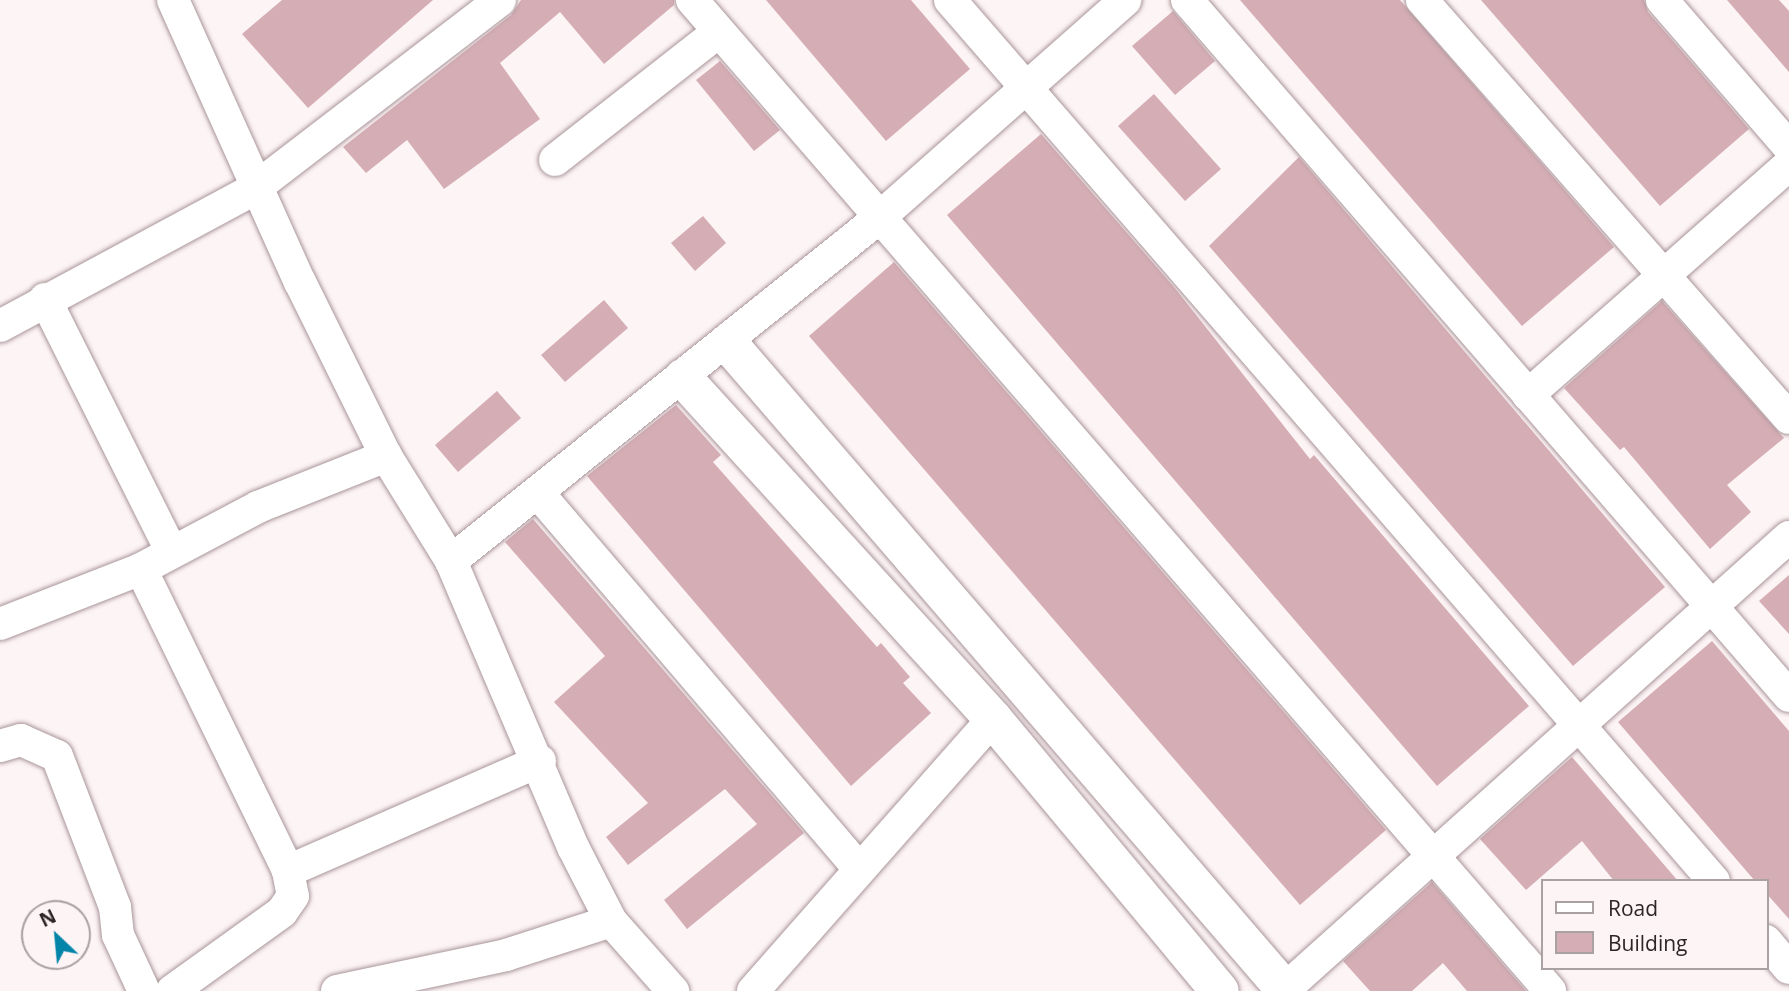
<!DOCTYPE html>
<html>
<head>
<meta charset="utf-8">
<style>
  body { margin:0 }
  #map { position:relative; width:1789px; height:991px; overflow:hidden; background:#fdf4f6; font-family:"Open Sans",sans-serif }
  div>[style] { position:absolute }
  .building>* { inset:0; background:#d5adb5 }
  .roads { filter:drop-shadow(0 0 2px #a99599) drop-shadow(0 0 2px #a99599) }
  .street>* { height:32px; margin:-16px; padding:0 16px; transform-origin:16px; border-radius:16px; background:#fff }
  .secondary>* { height:38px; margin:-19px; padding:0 19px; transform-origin:19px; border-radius:19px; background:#fff }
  span { translate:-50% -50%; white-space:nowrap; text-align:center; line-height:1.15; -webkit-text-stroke:5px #fdf4f6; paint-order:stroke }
  .legend { position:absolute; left:1541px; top:879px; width:228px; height:91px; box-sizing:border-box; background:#fdf4f6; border:2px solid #aaa1a3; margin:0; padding:9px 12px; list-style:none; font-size:21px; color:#2d2526 }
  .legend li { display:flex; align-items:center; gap:14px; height:35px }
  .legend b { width:35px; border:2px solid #aaa1a3 }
  .north { position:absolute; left:21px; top:900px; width:70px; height:70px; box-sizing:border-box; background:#fdf4f6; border:2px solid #aaa1a3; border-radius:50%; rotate:334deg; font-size:19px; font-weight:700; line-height:28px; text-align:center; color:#2d2526 }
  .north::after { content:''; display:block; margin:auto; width:24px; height:32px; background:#0285a8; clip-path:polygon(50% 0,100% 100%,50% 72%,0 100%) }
</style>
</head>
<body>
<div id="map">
  <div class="building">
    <div style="clip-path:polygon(282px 0,433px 0,308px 108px,242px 34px)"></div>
    <div style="clip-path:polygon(521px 0,674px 0,674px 5px,604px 64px,560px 12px,500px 63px,540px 119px,444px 189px,407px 140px,366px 173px,343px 147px,511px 15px)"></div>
    <div style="clip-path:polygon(766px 0,911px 0,970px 69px,886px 141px)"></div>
    <div style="clip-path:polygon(1240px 0,1400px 0,1614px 247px,1522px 326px)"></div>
    <div style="clip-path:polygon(1481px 0,1644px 0,1648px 12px,1749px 129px,1660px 206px)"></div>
    <div style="clip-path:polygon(1727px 0,1779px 0,1789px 11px,1789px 72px)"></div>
    <div style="clip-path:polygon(1173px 11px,1215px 61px,1175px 95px,1132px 46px)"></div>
    <div style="clip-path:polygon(720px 61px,780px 130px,754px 151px,696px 80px)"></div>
    <div style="clip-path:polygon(1154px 94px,1221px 169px,1185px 201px,1118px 126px)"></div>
    <div style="clip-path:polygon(1041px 134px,1174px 287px,1310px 459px,1314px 455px,1529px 706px,1437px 786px,947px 215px)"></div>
    <div style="clip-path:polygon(1299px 157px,1665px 587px,1573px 666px,1209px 246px)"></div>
    <div style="clip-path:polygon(703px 216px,726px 243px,695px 271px,671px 243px)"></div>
    <div style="clip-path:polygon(894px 262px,1386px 830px,1300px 905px,809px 336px)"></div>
    <div style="clip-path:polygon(604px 300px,628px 328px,565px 382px,541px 355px)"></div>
    <div style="clip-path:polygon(1662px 301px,1784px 438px,1727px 485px,1751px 512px,1710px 549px,1624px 447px,1620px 450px,1564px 388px)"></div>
    <div style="clip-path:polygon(497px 391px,521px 418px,458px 472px,435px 445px)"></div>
    <div style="clip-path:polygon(676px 405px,721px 455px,713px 462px,877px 647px,881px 643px,910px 677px,903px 683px,931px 713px,851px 786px,587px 476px)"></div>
    <div style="clip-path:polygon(533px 519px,804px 833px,687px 929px,664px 900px,757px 824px,725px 789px,628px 865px,606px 837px,648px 803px,554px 702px,605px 656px,505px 542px)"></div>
    <div style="clip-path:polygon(1789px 575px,1789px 634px,1759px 601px)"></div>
    <div style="clip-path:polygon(1712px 641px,1789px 731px,1789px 919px,1766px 893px,1766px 881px,1755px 881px,1618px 722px)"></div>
    <div style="clip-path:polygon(1572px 757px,1636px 832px,1678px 881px,1614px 881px,1582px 841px,1526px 890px,1480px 839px)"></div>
    <div style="clip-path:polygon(1432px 882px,1526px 991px,1467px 991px,1443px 963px,1412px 991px,1370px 991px,1343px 961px)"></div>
  </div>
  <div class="roads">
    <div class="street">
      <div style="left:173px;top:0;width:309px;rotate:65.8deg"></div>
      <div style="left:300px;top:282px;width:194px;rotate:63.7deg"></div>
      <div style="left:386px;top:456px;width:123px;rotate:58.2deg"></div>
      <div style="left:451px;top:561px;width:311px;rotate:66.9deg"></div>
      <div style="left:573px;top:847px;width:83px;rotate:62.8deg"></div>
      <div style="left:611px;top:921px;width:94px;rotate:48.5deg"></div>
      <div style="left:692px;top:0;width:1311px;rotate:49.11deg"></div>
      <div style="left:950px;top:0;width:1166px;rotate:49.07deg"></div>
      <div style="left:1187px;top:0;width:920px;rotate:49.14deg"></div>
      <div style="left:1422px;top:0;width:556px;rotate:48.72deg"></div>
      <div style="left:1662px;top:0;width:194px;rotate:49.2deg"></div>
      <div style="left:555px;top:160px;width:207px;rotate:-38.1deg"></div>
      <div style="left:45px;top:299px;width:280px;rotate:63.4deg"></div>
      <div style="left:0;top:326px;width:289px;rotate:-28.3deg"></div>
      <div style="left:254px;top:189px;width:310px;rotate:-37.5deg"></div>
      <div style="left:1528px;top:395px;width:348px;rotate:-41.4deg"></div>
      <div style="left:539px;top:494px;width:492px;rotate:49.5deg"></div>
      <div style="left:451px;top:561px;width:548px;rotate:-38.71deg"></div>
      <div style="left:879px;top:218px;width:329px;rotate:-41.5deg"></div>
      <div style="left:141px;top:569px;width:336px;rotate:64deg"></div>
      <div style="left:288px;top:871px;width:25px;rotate:79deg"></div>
      <div style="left:293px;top:896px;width:19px;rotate:125deg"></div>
      <div style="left:282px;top:912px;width:135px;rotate:144.3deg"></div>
      <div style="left:0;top:624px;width:151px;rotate:-21.3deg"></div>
      <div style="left:141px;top:569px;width:132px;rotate:-27.9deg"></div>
      <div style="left:258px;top:507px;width:138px;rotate:-21.7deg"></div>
      <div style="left:0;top:746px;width:22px;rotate:-16deg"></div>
      <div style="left:21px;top:740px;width:39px;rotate:24deg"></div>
      <div style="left:57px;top:756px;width:162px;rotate:69deg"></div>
      <div style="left:115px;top:907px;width:28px;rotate:84deg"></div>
      <div style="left:118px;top:935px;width:62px;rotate:65.1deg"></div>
      <div style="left:288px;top:871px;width:275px;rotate:-23.6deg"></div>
      <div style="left:1766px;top:941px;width:35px;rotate:50deg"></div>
      <div style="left:1285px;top:989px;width:677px;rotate:-41.89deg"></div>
      <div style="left:337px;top:991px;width:173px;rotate:-12deg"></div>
      <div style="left:506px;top:955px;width:110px;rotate:-17.9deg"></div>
      <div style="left:753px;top:991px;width:363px;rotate:-48.6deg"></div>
    </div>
    <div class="secondary">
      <div style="left:728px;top:343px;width:855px;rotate:49.27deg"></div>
      <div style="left:683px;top:378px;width:461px;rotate:47.7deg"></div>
      <div style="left:993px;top:719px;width:354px;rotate:50.2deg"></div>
    </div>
  </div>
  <ul class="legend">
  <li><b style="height:9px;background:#fff"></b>Road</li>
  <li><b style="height:19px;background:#d5adb5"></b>Building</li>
  </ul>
  <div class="north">N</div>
</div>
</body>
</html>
